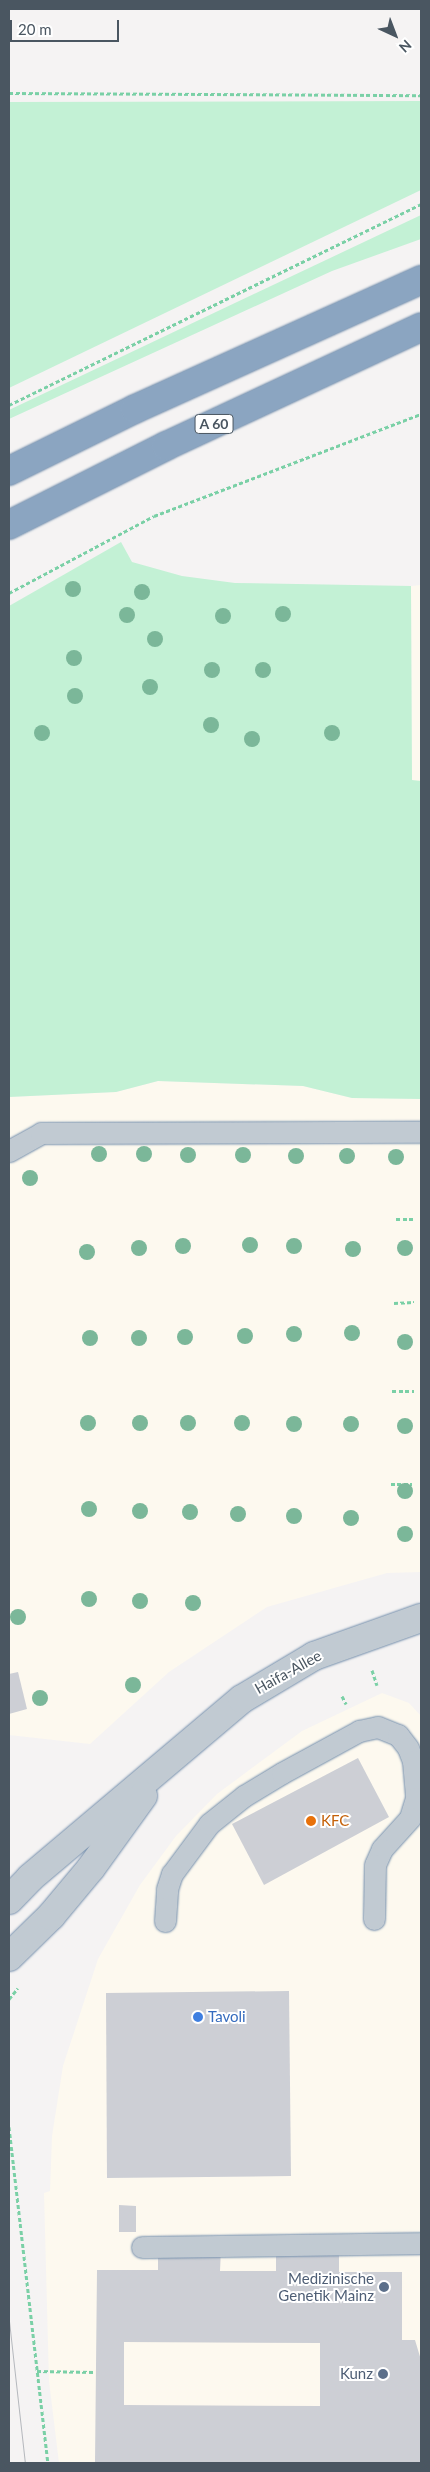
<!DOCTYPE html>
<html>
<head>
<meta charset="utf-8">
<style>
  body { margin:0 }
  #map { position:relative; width:430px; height:2472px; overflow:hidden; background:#f5f3f3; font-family:Lato,sans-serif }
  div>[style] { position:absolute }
  .commercial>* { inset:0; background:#fdf9ef }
  .green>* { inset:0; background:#c3f1d5 }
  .building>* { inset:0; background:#cdcfd5 }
  .path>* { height:3px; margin-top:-1.5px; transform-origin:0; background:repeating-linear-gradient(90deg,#7ad0a6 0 4px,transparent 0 6.5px) }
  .roads { filter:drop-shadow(0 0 1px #7690ad) drop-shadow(0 0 1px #7690ad) }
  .service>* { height:21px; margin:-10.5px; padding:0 10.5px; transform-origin:10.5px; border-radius:10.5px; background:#c1cad2 }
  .tertiary>* { height:28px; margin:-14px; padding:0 14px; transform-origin:14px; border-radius:14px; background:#c1cad2 }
  .motorway>* { height:28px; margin:-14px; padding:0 14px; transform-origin:14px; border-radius:14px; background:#8ba5c1 }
  .tram>* { height:1px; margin:-0.5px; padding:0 0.5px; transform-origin:0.5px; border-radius:0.5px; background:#b5b8bd }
  .trees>* { width:16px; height:16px; margin:-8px; border-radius:50%; background:#7bb799 }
  .dots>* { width:14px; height:14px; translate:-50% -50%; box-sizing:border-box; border:2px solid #fff; border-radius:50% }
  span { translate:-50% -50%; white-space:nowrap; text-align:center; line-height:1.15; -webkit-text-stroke:4px #fff; paint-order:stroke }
  .shield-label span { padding:1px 4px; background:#fff; border:1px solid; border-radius:4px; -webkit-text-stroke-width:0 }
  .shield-label { font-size:14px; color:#4a5661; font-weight:700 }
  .street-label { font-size:15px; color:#4a5661 }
  .food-label { font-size:15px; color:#c56008 }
  .left { translate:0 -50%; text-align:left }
  .shop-label { font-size:15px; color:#366cbe }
  .service-label { font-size:15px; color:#4e5e75 }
  .right { translate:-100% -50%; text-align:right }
  .frame { position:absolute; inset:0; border:10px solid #4a5661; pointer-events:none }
  .north { position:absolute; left:370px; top:10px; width:50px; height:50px; -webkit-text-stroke:4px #fff; paint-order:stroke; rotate:137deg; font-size:14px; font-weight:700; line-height:20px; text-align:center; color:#4a5661 }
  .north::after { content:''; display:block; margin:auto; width:18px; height:22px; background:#4a5661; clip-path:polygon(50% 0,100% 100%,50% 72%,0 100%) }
  .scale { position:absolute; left:10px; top:20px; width:109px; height:22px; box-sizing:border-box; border:2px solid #4a5661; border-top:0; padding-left:6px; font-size:15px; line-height:18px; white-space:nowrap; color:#4a5661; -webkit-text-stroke:4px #fff; paint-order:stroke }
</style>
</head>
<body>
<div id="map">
  <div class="commercial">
    <div style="clip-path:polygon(421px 585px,421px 781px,412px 781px,411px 586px)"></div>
    <div style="clip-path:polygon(158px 1081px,303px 1086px,352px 1098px,421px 1099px,421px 1572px,387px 1573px,267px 1607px,169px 1672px,90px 1744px,9px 1735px,9px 1097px,116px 1092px)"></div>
    <div style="clip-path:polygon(382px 1693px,409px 1703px,421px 1716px,421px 2463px,59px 2463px,49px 2381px,44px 2193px,50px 2191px,52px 2136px,63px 2066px,98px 1959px,140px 1885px,176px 1836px,217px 1794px,302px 1731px)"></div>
  </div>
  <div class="green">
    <div style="clip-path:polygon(421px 101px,421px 190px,9px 388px,9px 102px)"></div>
    <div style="clip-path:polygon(421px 215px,421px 239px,332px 271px,9px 419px,9px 410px)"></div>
    <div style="clip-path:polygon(121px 542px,132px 562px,182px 576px,235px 583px,411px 586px,412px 780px,421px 781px,421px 1099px,352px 1098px,303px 1086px,158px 1081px,116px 1092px,9px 1097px,9px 606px)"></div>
  </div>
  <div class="building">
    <div style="clip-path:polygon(18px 1672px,27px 1709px,9px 1714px,9px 1674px)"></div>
    <div style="clip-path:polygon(358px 1758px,389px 1817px,264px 1885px,232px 1824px)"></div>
    <div style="clip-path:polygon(289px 1991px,291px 2176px,107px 2178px,106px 1993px)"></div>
    <div style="clip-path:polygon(119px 2205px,136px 2206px,136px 2232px,119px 2232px)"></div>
    <div style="clip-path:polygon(evenodd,158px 2248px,221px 2249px,220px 2271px,276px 2271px,276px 2249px,339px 2249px,339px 2272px,402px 2272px,402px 2340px,415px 2340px,421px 2360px,421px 2463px,95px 2463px,97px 2270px,158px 2270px,158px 2248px,124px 2342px,320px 2343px,320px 2406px,124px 2405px,124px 2342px)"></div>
  </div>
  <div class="path">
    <div style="left:9px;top:93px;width:412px;rotate:0.3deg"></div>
    <div style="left:9px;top:405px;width:458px;rotate:-26deg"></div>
    <div style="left:9px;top:593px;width:164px;rotate:-28deg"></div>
    <div style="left:154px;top:516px;width:286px;rotate:-20.9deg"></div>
    <div style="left:396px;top:1219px;width:18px"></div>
    <div style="left:394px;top:1303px;width:20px;rotate:-3deg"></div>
    <div style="left:392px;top:1391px;width:22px"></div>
    <div style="left:391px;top:1484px;width:21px"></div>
    <div style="left:372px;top:1670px;width:16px;rotate:72deg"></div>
    <div style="left:342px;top:1696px;width:9px;rotate:63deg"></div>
    <div style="left:9px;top:1999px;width:14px;rotate:-51deg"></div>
    <div style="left:9px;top:2127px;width:338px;rotate:83.4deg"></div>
    <div style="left:37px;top:2371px;width:57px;rotate:1deg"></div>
  </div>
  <div class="roads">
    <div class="service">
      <div style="left:9px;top:1151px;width:37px;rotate:-29deg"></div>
      <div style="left:41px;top:1133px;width:380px;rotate:-0.2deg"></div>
      <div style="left:165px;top:1921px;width:32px;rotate:-86deg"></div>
      <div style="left:167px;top:1889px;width:16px;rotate:-72deg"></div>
      <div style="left:172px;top:1874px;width:62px;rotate:-53.5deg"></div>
      <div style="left:209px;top:1824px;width:45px;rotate:-38.7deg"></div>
      <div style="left:244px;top:1796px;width:44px;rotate:-31.2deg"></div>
      <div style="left:282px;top:1773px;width:88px;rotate:-28.6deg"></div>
      <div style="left:359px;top:1731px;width:19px;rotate:-12deg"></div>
      <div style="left:378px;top:1727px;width:22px;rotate:22deg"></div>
      <div style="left:398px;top:1735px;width:16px;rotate:52deg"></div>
      <div style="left:408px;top:1748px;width:14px;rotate:69deg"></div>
      <div style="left:413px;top:1761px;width:37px;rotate:85deg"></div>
      <div style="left:416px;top:1798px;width:21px;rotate:107deg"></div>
      <div style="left:410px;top:1818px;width:42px;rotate:132.1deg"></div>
      <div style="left:382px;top:1849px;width:17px;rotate:114deg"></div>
      <div style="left:375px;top:1865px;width:54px;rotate:91.1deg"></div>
      <div style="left:142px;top:2247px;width:279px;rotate:-0.8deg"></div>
    </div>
    <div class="tertiary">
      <div style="left:9px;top:1900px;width:30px;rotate:-46deg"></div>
      <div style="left:30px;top:1878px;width:277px;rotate:-40.2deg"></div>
      <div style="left:242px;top:1699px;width:84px;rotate:-30.8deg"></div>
      <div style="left:314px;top:1656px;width:114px;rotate:-19.6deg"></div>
      <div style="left:9px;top:1957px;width:59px;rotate:-44.3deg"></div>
      <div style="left:51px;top:1916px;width:62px;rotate:-50.2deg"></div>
      <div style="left:91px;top:1868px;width:89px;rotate:-54.2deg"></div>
    </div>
    <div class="motorway">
      <div style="left:9px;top:471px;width:140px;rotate:-26.2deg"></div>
      <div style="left:135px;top:409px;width:314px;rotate:-24.3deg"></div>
      <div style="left:9px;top:525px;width:176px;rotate:-26.7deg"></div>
      <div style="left:166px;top:446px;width:281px;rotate:-25deg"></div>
    </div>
  </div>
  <div class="tram">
    <div style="left:9px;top:2321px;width:143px;rotate:83.6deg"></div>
  </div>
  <div class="trees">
    <div style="left:73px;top:589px"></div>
    <div style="left:142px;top:592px"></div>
    <div style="left:283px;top:614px"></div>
    <div style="left:127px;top:615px"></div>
    <div style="left:223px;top:616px"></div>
    <div style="left:155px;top:639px"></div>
    <div style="left:74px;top:658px"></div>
    <div style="left:212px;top:670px"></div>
    <div style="left:263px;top:670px"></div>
    <div style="left:150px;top:687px"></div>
    <div style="left:75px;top:696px"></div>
    <div style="left:211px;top:725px"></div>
    <div style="left:42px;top:733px"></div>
    <div style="left:332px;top:733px"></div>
    <div style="left:252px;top:739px"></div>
    <div style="left:99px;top:1154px"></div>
    <div style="left:144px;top:1154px"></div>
    <div style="left:188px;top:1155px"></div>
    <div style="left:243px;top:1155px"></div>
    <div style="left:296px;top:1156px"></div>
    <div style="left:347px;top:1156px"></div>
    <div style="left:396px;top:1157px"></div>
    <div style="left:30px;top:1178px"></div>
    <div style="left:250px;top:1245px"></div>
    <div style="left:183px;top:1246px"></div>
    <div style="left:294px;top:1246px"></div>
    <div style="left:139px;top:1248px"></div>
    <div style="left:405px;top:1248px"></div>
    <div style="left:353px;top:1249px"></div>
    <div style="left:87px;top:1252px"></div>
    <div style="left:352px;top:1333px"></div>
    <div style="left:294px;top:1334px"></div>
    <div style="left:245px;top:1336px"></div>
    <div style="left:185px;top:1337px"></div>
    <div style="left:90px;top:1338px"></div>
    <div style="left:139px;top:1338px"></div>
    <div style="left:405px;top:1342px"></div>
    <div style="left:88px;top:1423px"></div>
    <div style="left:140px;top:1423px"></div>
    <div style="left:188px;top:1423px"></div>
    <div style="left:242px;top:1423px"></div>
    <div style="left:294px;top:1424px"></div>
    <div style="left:351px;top:1424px"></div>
    <div style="left:405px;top:1426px"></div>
    <div style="left:405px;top:1491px"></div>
    <div style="left:89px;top:1509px"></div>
    <div style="left:140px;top:1511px"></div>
    <div style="left:190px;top:1512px"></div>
    <div style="left:238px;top:1514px"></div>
    <div style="left:294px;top:1516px"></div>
    <div style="left:351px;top:1518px"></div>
    <div style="left:405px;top:1534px"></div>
    <div style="left:89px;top:1599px"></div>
    <div style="left:140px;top:1601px"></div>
    <div style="left:193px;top:1603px"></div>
    <div style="left:18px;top:1617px"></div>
    <div style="left:133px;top:1685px"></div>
    <div style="left:40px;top:1698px"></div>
  </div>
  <div class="dots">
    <div style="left:311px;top:1821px;background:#e8710a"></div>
    <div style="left:198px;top:2017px;background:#3f7fe0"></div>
    <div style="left:384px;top:2287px;background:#5c6f8a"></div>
    <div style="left:383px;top:2374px;background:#5c6f8a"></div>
  </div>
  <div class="shield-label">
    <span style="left:214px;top:424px">A 60</span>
  </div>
  <div class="street-label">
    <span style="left:288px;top:1672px;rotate:-29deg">Haifa-Allee</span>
  </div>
  <div class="food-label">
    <span class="left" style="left:321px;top:1821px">KFC</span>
  </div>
  <div class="shop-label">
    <span class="left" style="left:208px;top:2017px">Tavoli</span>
  </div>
  <div class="service-label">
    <span class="right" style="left:374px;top:2287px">Medizinische<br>Genetik Mainz</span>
    <span class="right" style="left:373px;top:2374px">Kunz</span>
  </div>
  <div class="frame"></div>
  <div class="north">N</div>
  <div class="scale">20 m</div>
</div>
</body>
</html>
